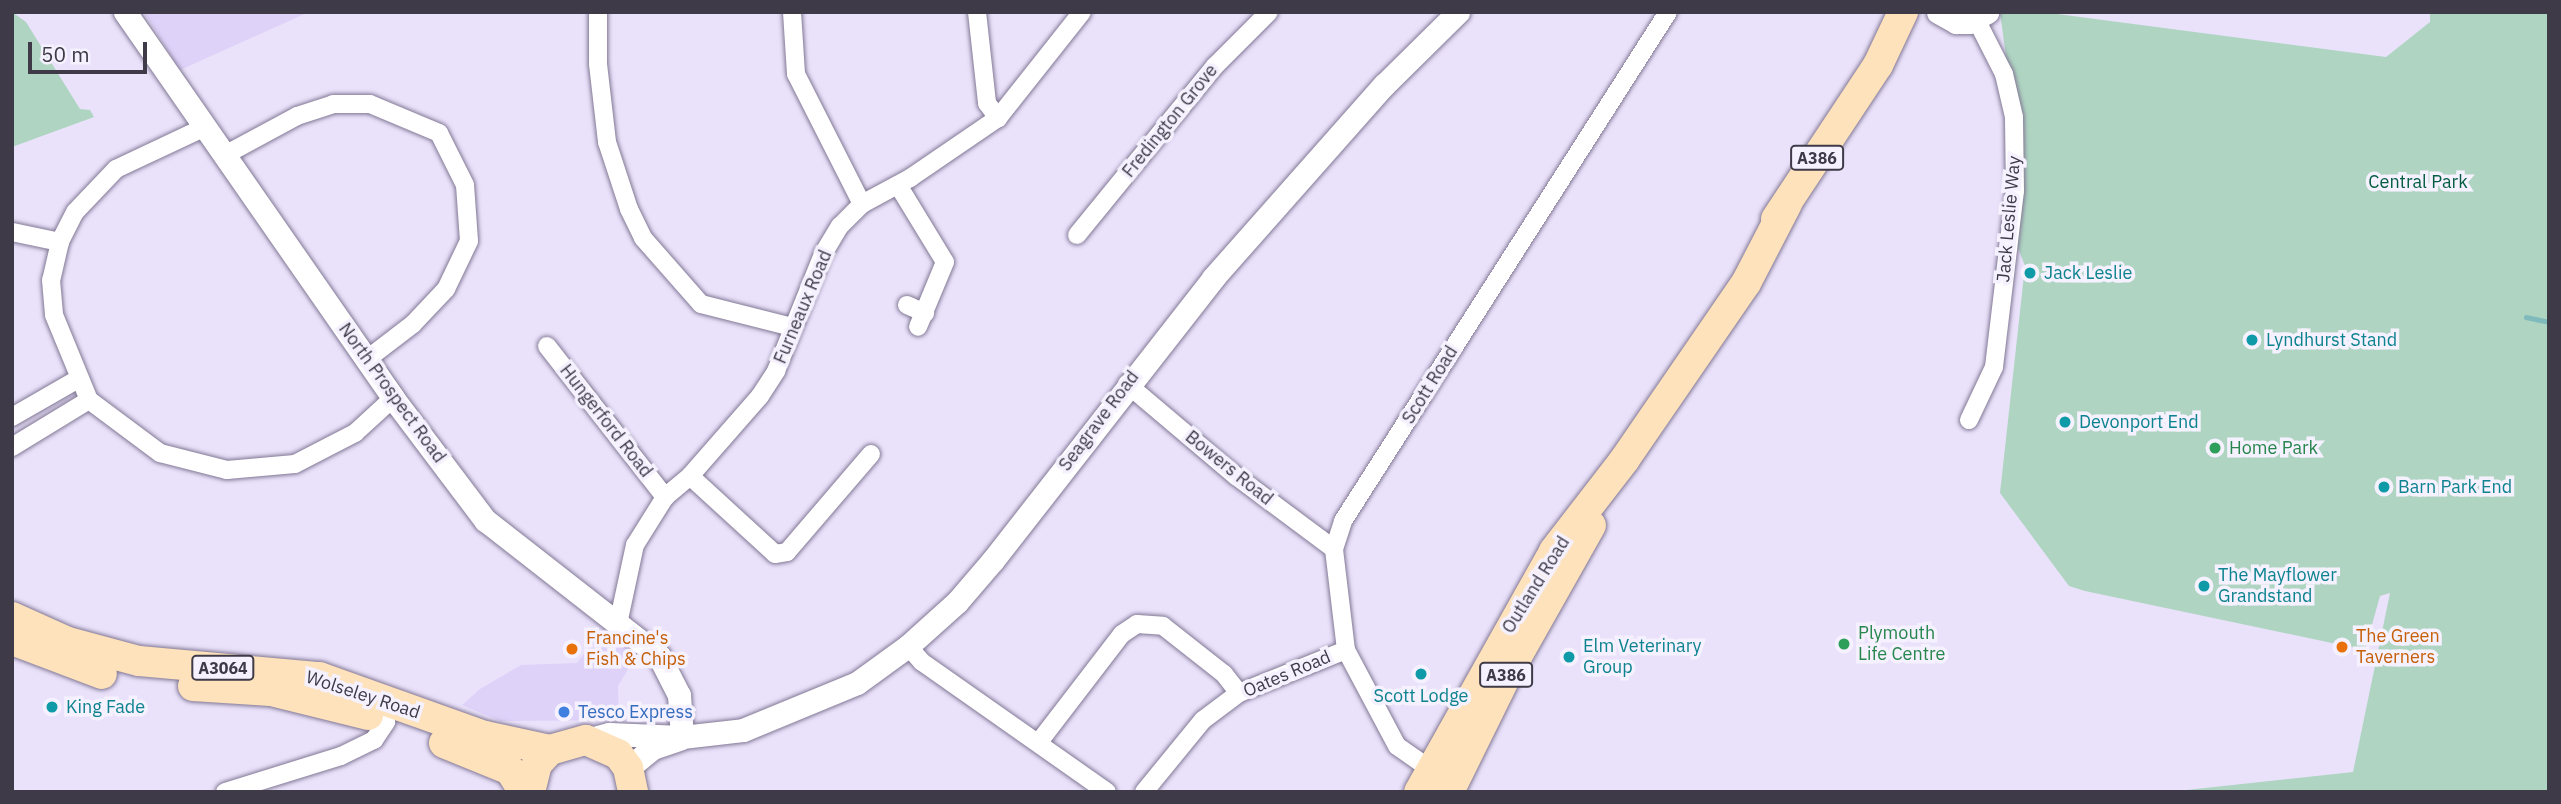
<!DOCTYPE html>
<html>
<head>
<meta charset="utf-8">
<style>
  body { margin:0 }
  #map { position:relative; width:2561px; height:804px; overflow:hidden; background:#eae2fb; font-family:"IBM Plex Sans",sans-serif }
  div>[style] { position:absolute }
  .built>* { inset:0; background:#ded2f9 }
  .green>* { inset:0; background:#afd5c2 }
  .stream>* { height:4.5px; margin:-2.25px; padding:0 2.25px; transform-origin:2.25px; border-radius:2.25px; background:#81babc }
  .roads { filter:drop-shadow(0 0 2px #827895) drop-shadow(0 0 2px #827895) }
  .minor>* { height:18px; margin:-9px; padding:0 9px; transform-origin:9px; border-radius:9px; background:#fff }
  .tertiary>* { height:23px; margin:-11.5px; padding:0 11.5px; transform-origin:11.5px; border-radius:11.5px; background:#fff }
  .primary>* { height:30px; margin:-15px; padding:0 15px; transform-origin:15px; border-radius:15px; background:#fee2bb }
  .dots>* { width:19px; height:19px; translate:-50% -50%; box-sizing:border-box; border:4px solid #f5f1fe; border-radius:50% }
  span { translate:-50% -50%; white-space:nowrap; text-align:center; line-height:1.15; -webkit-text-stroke:7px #f5f1fe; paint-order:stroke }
  .shield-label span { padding:2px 5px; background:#f5f1fe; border:2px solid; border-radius:5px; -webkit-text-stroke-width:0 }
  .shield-label { font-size:16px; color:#3e3a47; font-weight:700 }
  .street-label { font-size:18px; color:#3e3a47 }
  .park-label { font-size:18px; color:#025c40 }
  .culture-label { font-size:18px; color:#0d838f }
  .left { translate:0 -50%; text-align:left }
  .leisure-label { font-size:18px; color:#27864d }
  .food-label { font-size:18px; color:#c56008 }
  .shop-label { font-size:18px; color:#366cbe }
  .frame { position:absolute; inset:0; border:14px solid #3e3a47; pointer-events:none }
  .scale { position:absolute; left:28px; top:42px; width:119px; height:32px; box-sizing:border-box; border:4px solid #3e3a47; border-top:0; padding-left:9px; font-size:21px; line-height:24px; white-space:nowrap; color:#3e3a47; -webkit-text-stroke:5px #f5f1fe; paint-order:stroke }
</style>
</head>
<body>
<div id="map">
  <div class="built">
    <div style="clip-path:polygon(144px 12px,309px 12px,180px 70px)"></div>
    <div style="clip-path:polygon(603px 628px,636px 656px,618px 686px,619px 720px,500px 721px,462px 705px,480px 689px,521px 665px,577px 663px)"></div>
  </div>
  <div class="green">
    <div style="clip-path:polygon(12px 12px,26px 22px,80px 109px,90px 110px,94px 117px,12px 147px)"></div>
    <div style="clip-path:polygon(2000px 12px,2042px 12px,2386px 57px,2430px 22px,2430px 12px,2549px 12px,2549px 792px,2168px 792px,2353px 772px,2390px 593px,2380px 596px,2365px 650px,2085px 591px,2069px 586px,2000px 493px,2025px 266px,2015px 240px,2021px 171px)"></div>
  </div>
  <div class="stream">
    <div style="left:2526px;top:317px;width:24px;rotate:12deg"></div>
  </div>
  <div class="roads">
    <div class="minor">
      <div style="left:598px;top:12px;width:52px;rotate:90deg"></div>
      <div style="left:598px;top:64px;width:79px;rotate:83.4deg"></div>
      <div style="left:607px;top:142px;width:71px;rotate:71.8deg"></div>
      <div style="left:629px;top:209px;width:32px;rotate:64deg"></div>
      <div style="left:643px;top:238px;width:88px;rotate:48.7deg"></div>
      <div style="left:701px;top:304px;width:94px;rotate:14.2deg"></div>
      <div style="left:792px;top:12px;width:62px;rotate:86.3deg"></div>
      <div style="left:796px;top:74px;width:146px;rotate:63.1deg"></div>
      <div style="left:977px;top:12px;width:92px;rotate:83.7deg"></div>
      <div style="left:987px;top:103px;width:19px;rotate:54deg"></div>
      <div style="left:203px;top:128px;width:96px;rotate:154.8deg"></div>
      <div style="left:116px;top:169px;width:59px;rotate:133.6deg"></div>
      <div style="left:75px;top:212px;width:34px;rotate:117deg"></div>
      <div style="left:60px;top:242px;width:39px;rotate:103deg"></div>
      <div style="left:51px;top:280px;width:35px;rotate:85deg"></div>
      <div style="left:54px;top:315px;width:92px;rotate:67.6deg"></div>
      <div style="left:89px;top:400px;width:89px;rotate:36.7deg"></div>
      <div style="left:160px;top:453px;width:69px;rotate:14.2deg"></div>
      <div style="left:227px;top:470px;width:68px;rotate:-5deg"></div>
      <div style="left:295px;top:464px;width:68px;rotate:-27.3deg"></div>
      <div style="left:355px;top:433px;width:52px;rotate:-42.6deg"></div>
      <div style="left:223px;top:156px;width:84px;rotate:-28.4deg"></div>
      <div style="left:297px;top:116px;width:38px;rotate:-18deg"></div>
      <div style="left:333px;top:104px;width:37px"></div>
      <div style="left:370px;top:104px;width:75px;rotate:22.8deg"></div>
      <div style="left:439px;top:133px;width:58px;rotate:63.4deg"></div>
      <div style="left:465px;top:185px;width:56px;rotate:85.9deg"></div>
      <div style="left:469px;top:241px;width:53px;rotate:115.6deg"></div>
      <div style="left:446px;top:289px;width:48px;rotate:133.3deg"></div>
      <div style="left:413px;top:324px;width:59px;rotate:142.5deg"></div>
      <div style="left:898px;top:185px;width:90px;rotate:58.6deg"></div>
      <div style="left:945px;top:262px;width:70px;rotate:112.6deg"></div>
      <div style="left:12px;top:232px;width:49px;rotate:11.8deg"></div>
      <div style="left:1077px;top:235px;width:218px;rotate:-50.8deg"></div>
      <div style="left:1215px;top:66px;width:76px;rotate:-45deg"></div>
      <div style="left:907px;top:305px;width:20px;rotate:24deg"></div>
      <div style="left:547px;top:346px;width:192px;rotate:52deg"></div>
      <div style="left:1127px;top:384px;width:143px;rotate:40.2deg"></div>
      <div style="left:1236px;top:476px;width:122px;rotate:36.7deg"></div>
      <div style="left:12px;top:417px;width:76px;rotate:-29.9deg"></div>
      <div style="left:1969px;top:420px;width:59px;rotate:-64.7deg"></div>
      <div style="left:1994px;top:367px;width:177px;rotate:-83.2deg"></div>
      <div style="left:2015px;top:191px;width:74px;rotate:-90.8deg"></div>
      <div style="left:2014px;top:117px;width:44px;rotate:-103.1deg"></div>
      <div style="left:2004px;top:74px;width:62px;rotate:-117deg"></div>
      <div style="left:12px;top:447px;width:90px;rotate:-31.4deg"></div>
      <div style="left:690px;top:476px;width:115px;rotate:42.5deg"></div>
      <div style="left:775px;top:554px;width:12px;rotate:-9deg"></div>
      <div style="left:787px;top:552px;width:129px;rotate:-49.4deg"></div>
      <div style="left:618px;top:624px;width:81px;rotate:-77.9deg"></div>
      <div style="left:635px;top:545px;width:57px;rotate:-58deg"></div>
      <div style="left:665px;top:497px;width:33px;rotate:-40deg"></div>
      <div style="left:690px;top:476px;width:106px;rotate:-48.8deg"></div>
      <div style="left:760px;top:396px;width:30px;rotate:-57deg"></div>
      <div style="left:776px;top:371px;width:126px;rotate:-68.1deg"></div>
      <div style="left:823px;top:254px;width:33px;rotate:-59deg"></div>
      <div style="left:840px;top:226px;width:31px;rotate:-45deg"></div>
      <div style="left:862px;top:204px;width:55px;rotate:-28.4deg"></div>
      <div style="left:910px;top:178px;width:107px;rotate:-34.3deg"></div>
      <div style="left:998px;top:118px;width:135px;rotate:-51.6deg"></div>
      <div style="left:908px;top:646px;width:21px;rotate:49deg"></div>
      <div style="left:922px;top:662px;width:226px;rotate:35.1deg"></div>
      <div style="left:1039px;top:742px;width:136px;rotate:-52.5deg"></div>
      <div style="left:1122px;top:634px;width:18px;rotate:-34deg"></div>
      <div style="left:1137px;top:624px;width:26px;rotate:4deg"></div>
      <div style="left:1163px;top:626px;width:78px;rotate:38.2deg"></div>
      <div style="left:1224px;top:674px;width:24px;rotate:52deg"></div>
      <div style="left:1430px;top:769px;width:40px;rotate:-145.1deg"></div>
      <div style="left:1397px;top:746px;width:109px;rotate:-118deg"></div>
      <div style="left:1346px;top:650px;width:102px;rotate:-96.8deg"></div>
      <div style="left:1334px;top:549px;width:29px;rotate:-72deg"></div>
      <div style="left:1343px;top:521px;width:604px;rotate:-57.44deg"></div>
      <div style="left:225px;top:792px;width:121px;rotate:-17.2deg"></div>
      <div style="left:341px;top:756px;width:37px;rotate:-26deg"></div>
      <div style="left:374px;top:740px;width:22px;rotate:-56deg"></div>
      <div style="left:1144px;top:792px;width:93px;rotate:-50.7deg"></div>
      <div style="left:1203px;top:720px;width:45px;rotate:-36.9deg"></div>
      <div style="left:1239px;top:693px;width:115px;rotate:-21.9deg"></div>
    </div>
    <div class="tertiary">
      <div style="left:125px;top:12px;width:470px;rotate:55.2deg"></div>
      <div style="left:393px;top:398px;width:153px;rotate:53deg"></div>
      <div style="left:485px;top:520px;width:221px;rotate:38deg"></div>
      <div style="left:659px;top:656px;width:44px;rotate:62.9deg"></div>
      <div style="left:679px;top:695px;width:42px;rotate:85.9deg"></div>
      <div style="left:1938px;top:12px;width:21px;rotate:29deg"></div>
      <div style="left:1956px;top:22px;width:13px"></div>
      <div style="left:1969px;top:22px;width:21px;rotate:-29deg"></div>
      <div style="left:586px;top:740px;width:24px;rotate:-15deg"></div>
      <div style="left:609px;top:734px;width:73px;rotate:2.4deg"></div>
      <div style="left:682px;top:737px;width:61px;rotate:-6.5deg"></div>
      <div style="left:743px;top:730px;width:123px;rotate:-22.4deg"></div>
      <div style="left:857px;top:683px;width:63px;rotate:-36deg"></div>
      <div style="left:908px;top:646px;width:66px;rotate:-41.9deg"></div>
      <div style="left:957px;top:602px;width:55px;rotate:-49.4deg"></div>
      <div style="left:993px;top:560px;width:358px;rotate:-52deg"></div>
      <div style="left:1213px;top:278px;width:258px;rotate:-48.5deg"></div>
      <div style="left:1384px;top:85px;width:104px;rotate:-44.6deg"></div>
      <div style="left:628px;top:768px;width:32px;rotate:-39deg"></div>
      <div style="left:653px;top:748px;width:28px;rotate:-19deg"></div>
    </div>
    <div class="primary">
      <div style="left:1776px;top:219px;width:185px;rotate:-56.5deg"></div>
      <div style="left:1878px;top:65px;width:59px;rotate:-64.7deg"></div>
      <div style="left:12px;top:617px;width:61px;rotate:24.1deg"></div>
      <div style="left:68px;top:642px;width:73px;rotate:15deg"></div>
      <div style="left:139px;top:661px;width:181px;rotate:5.1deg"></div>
      <div style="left:319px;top:677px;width:176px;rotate:19.6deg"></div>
      <div style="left:485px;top:736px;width:66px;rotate:12.2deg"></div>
      <div style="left:12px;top:640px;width:96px;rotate:20.7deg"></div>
      <div style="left:193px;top:686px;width:78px;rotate:3.7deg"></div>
      <div style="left:271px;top:691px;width:100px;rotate:13.9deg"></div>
      <div style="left:444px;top:743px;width:71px;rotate:22.2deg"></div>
      <div style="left:510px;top:770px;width:26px;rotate:58deg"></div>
      <div style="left:530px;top:792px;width:29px;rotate:-76deg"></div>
      <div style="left:537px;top:764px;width:19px;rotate:-47deg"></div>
      <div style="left:550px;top:750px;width:37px;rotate:-16deg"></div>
      <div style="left:586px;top:740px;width:35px;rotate:24deg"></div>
      <div style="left:618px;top:754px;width:17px;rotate:54deg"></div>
      <div style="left:628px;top:768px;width:25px;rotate:78deg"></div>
      <div style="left:1419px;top:792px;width:276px;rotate:-60.7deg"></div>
      <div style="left:1554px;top:551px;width:116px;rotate:-52.3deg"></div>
      <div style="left:1625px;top:459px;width:214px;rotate:-55.5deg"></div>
      <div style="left:1746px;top:283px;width:89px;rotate:-62.6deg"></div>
      <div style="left:1449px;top:792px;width:129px;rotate:-63.8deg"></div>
      <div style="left:1506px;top:676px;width:173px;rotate:-60.6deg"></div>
    </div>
  </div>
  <div class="dots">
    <div style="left:2030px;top:273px;background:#0f9aa8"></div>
    <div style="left:2252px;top:340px;background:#0f9aa8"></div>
    <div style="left:2065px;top:422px;background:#0f9aa8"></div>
    <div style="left:2215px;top:448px;background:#2e9e5b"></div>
    <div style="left:2384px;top:487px;background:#0f9aa8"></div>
    <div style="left:2204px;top:586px;background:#0f9aa8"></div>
    <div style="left:1844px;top:644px;background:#2e9e5b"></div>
    <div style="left:2342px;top:647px;background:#e8710a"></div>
    <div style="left:572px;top:649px;background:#e8710a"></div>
    <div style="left:1569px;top:657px;background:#0f9aa8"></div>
    <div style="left:1421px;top:674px;background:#0f9aa8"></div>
    <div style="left:52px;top:707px;background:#0f9aa8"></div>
    <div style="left:564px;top:712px;background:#3f7fe0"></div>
  </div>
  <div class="shield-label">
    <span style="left:1817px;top:158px">A386</span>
    <span style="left:223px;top:668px">A3064</span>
    <span style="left:1506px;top:675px">A386</span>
  </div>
  <div class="street-label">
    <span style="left:1170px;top:121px;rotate:-51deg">Fredington Grove</span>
    <span style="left:2009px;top:219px;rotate:-85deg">Jack Leslie Way</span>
    <span style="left:803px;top:307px;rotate:-67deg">Furneaux Road</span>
    <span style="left:1430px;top:385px;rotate:-58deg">Scott Road</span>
    <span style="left:392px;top:393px;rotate:54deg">North Prospect Road</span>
    <span style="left:606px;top:421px;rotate:52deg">Hungerford Road</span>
    <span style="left:1099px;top:421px;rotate:-53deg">Seagrave Road</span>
    <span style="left:1229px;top:468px;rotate:39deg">Bowers Road</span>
    <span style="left:1536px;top:585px;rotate:-58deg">Outland Road</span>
    <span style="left:1287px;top:674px;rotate:-23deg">Oates Road</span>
    <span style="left:363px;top:695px;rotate:18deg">Wolseley Road</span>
  </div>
  <div class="park-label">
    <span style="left:2418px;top:182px">Central Park</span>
  </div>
  <div class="culture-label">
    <span class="left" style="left:2044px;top:273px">Jack Leslie</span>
    <span class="left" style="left:2266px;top:340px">Lyndhurst Stand</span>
    <span class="left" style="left:2079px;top:422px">Devonport End</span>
    <span class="left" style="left:2398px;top:487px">Barn Park End</span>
    <span class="left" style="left:2218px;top:586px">The Mayflower<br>Grandstand</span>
    <span class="left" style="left:1583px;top:657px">Elm Veterinary<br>Group</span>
    <span style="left:1421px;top:696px">Scott Lodge</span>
    <span class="left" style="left:66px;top:707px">King Fade</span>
  </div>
  <div class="leisure-label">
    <span class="left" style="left:2229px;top:448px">Home Park</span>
    <span class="left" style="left:1858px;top:644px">Plymouth<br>Life Centre</span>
  </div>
  <div class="food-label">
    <span class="left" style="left:2356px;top:647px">The Green<br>Taverners</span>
    <span class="left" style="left:586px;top:649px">Francine's<br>Fish &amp; Chips</span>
  </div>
  <div class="shop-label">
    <span class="left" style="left:578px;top:712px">Tesco Express</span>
  </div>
  <div class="frame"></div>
  <div class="scale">50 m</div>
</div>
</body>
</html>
